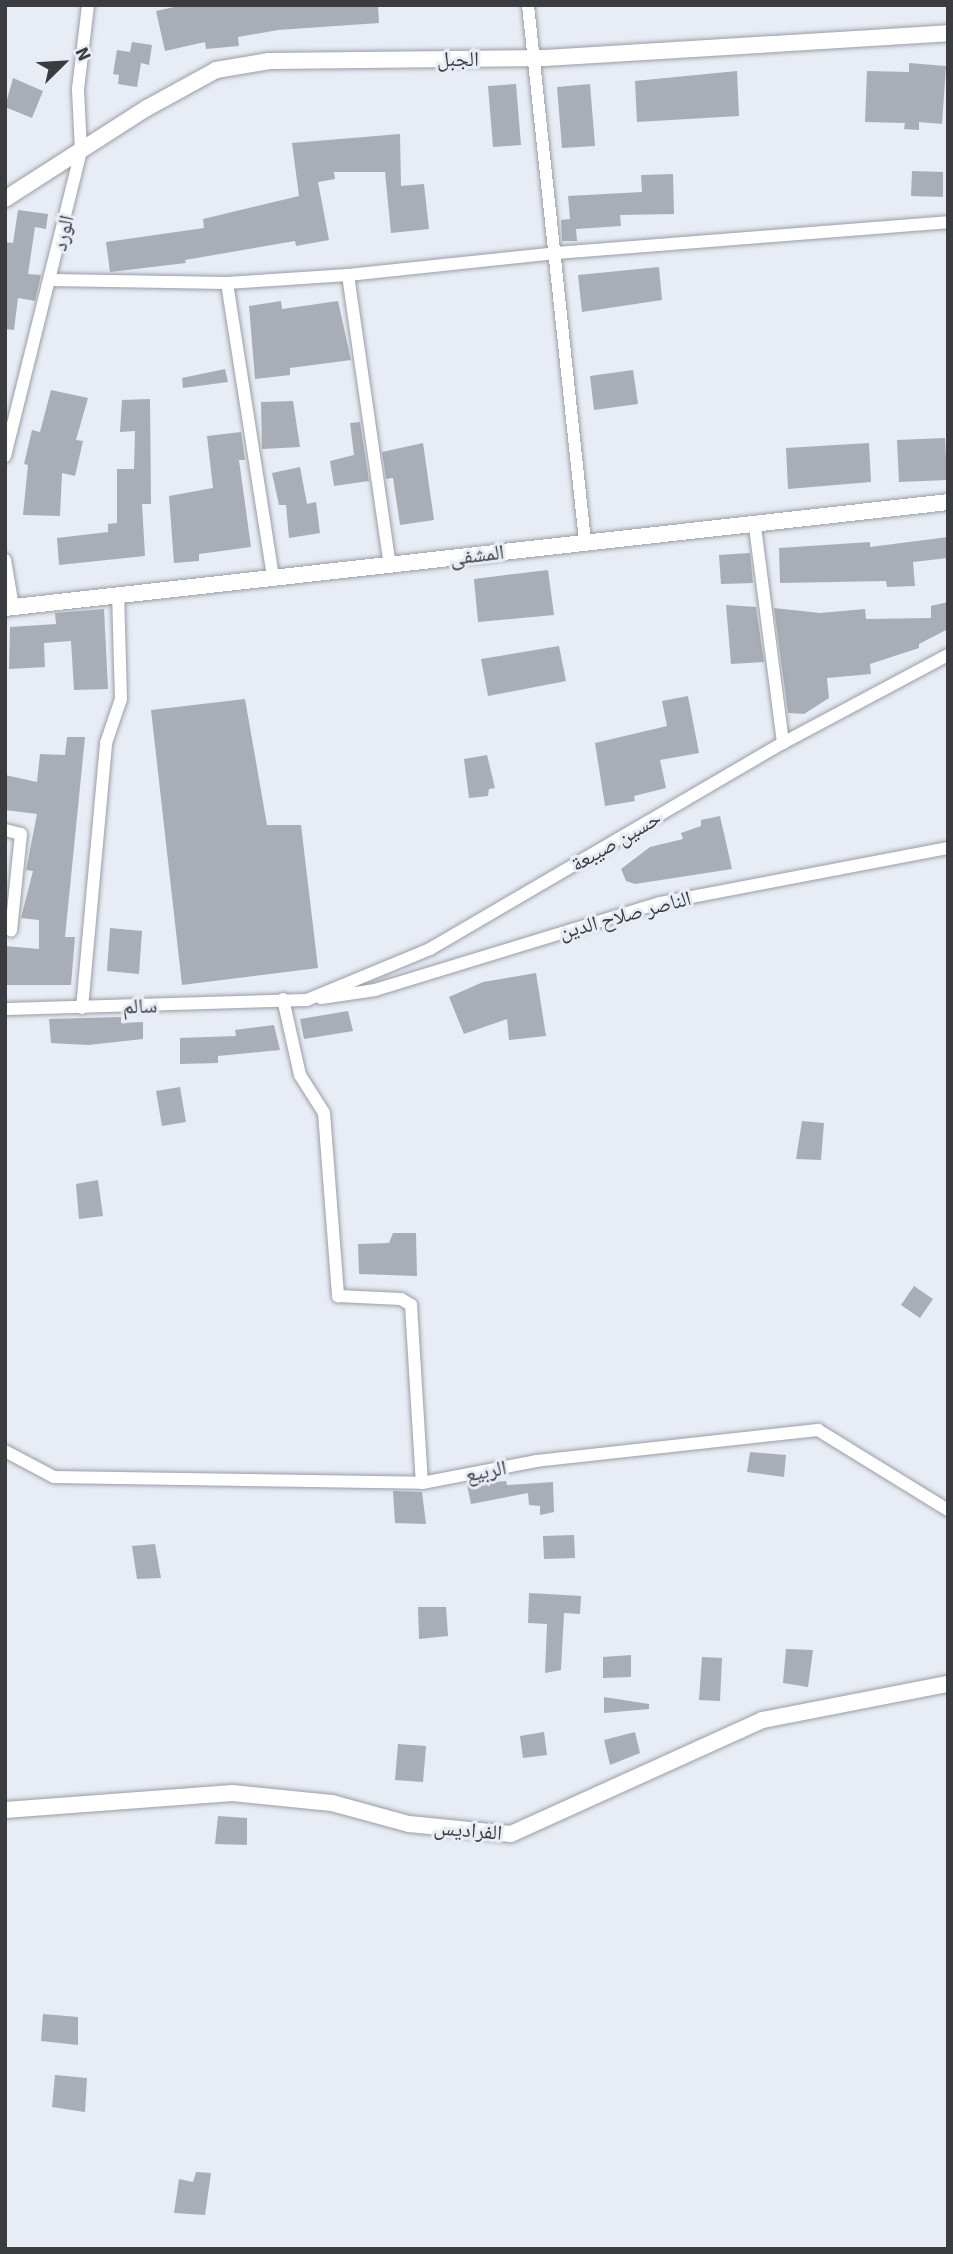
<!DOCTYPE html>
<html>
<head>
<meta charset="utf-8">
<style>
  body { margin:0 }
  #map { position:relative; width:953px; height:2254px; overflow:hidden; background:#e8ecf5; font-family:"Source Sans 3","Noto Naskh Arabic",sans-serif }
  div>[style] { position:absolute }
  .building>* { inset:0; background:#a9adb6 }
  .roads { filter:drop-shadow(0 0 2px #999ea6) drop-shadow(0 0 2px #999ea6) }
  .minor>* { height:12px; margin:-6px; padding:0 6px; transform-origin:6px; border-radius:6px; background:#fff }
  .tertiary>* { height:16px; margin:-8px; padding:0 8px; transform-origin:8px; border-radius:8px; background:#fff }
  span { translate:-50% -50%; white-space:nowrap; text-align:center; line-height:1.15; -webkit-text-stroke:6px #e8ecf5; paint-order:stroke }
  .street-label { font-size:21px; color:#3a3c3f }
  .frame { position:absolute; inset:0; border:7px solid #3a3c3f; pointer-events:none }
  .north { position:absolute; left:28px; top:28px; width:70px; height:70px; -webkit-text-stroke:5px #e8ecf5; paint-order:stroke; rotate:66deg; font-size:19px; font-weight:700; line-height:28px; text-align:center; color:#3a3c3f }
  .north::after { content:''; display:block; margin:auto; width:24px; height:32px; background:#3a3c3f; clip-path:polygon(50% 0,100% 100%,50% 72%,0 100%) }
</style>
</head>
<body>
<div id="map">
  <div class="building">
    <div style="clip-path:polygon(183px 5px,378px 5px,379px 23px,278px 30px,238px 37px,239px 46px,206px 49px,205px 42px,165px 51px,156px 11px)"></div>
    <div style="clip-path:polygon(132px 42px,152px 45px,149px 65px,141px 63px,137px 87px,118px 84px,119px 75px,113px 74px,117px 50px,130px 52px)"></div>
    <div style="clip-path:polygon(909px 63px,946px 66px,942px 124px,919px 122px,919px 130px,904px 129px,905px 123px,865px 122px,867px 71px,909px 72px)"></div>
    <div style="clip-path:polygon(737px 71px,739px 116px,637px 122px,635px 81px)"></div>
    <div style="clip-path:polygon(13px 78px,43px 91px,32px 118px,5px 107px)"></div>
    <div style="clip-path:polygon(516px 84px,521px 145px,493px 147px,488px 86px)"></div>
    <div style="clip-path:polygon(590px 84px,595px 146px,562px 148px,557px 87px)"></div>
    <div style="clip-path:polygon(400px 134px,401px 186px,424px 184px,429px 229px,391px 233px,385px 172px,334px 172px,335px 179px,318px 182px,329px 240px,296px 246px,295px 241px,185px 260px,186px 263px,110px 272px,106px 242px,204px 228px,203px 219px,299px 196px,292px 143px)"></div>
    <div style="clip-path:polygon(912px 171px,943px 172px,943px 197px,911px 196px)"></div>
    <div style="clip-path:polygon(673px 174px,674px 214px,620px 215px,621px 226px,576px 229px,577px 241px,562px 241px,561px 220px,570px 219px,568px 196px,642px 192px,641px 175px)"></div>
    <div style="clip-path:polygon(18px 210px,48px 214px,46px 229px,35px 227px,28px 274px,41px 275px,35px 301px,18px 298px,14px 330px,5px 329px,5px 242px,13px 243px)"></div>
    <div style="clip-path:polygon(659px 267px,662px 300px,582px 312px,578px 275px)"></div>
    <div style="clip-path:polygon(281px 301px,282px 309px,338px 301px,351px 360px,290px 368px,290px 375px,255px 379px,249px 306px)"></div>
    <div style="clip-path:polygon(225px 369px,228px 382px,183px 388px,182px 378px)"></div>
    <div style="clip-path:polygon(633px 370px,638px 404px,594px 410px,590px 376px)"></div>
    <div style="clip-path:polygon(51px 390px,88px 398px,76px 440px,83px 441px,75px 476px,62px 473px,60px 516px,23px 515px,28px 465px,24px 464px,32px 430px,40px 432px)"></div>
    <div style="clip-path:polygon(150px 399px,151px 504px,142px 504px,145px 556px,59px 565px,57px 538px,108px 532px,108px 524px,117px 523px,117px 469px,134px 469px,135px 431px,120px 432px,122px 400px)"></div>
    <div style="clip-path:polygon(293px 401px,300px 447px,262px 449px,261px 402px)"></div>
    <div style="clip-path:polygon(360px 422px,369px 481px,334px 486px,330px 461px,354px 455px,350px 423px)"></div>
    <div style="clip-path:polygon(241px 432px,245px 460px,239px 460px,251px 547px,199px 554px,199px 561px,174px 563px,169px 496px,213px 488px,207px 436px)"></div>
    <div style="clip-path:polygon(945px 438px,947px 480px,899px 482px,897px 440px)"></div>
    <div style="clip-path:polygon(423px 443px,434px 520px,400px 525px,393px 478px,386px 479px,382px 452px)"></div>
    <div style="clip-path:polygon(869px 443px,871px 482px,788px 489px,786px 448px)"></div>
    <div style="clip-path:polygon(300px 467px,307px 504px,316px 502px,320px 533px,289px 538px,286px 505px,279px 505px,272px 473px)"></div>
    <div style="clip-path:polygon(948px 537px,948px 558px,913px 562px,915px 586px,887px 587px,886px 581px,780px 583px,779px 548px,870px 542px,870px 547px)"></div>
    <div style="clip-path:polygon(750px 553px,753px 583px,721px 584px,719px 555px)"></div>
    <div style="clip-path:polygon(548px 570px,554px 615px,478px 622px,474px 579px)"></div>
    <div style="clip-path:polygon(948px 602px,948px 629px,919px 644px,919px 648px,870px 664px,871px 674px,827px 678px,829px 698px,804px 714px,788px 713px,774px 608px,820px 613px,865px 609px,866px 619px,931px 618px,931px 606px)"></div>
    <div style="clip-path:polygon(726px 605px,756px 607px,764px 662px,731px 664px)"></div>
    <div style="clip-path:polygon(104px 609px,108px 689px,74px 690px,71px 641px,44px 643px,45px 667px,9px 669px,10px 627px,56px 624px,55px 613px)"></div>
    <div style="clip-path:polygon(559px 646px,566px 681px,488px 696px,481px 659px)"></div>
    <div style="clip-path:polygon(688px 696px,699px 753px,660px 760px,666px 788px,634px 796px,635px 801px,605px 806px,595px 743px,667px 726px,662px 701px)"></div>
    <div style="clip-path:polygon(245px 699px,267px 825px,301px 825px,318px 968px,182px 985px,151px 710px)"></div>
    <div style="clip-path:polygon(67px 737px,85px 737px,65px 937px,75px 937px,71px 985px,5px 985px,5px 946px,39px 949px,39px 920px,21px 918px,33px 871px,26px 870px,37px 814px,5px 810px,5px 775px,37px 782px,40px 754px,65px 755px)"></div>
    <div style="clip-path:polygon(487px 755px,495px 788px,489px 789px,488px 796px,469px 798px,464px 759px)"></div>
    <div style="clip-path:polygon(720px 816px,732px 869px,635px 884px,626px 881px,621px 869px,650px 847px,683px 839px,681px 833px,701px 826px,701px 820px)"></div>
    <div style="clip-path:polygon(110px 928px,142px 931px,139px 974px,107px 971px)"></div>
    <div style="clip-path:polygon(536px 973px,546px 1036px,509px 1040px,507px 1019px,464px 1034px,449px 997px,483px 982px)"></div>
    <div style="clip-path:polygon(348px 1011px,353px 1031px,304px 1039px,300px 1019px)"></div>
    <div style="clip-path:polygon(121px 1017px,121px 1023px,143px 1022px,143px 1039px,88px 1045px,51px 1043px,49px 1019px)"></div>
    <div style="clip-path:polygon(274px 1025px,280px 1050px,218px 1056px,218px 1063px,180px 1064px,180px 1038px,236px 1036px,235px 1030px)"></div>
    <div style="clip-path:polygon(180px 1087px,186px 1122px,162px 1126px,156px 1091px)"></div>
    <div style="clip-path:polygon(802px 1121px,824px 1123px,821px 1160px,796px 1159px)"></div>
    <div style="clip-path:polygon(98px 1180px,103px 1216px,79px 1219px,76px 1184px)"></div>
    <div style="clip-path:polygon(393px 1233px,416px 1233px,417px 1276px,359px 1274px,358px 1244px,389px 1243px)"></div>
    <div style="clip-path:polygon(914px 1286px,933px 1299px,920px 1318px,901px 1305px)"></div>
    <div style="clip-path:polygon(750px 1452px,786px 1455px,784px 1477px,747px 1472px)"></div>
    <div style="clip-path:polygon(506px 1481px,507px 1485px,553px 1482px,554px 1512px,540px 1515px,540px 1506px,529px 1505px,528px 1493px,471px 1504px,467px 1485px)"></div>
    <div style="clip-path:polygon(393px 1491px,422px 1492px,426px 1524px,395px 1523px)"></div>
    <div style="clip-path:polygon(574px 1535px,575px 1558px,544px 1559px,543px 1536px)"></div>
    <div style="clip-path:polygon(155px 1544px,161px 1578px,137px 1579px,132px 1546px)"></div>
    <div style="clip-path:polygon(529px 1593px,581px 1596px,580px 1614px,564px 1613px,561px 1670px,545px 1673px,547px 1624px,528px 1623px)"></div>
    <div style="clip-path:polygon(418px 1607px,446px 1607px,448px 1636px,419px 1639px)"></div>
    <div style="clip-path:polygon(786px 1649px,813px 1650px,808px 1687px,783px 1683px)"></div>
    <div style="clip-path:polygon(631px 1655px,631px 1677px,603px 1678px,603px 1657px)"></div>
    <div style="clip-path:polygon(702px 1657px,722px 1658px,720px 1701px,699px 1700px)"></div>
    <div style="clip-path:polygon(604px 1697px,649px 1704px,649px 1709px,604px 1713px)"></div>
    <div style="clip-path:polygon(544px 1732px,547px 1755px,523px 1758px,520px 1736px)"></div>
    <div style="clip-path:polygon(635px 1732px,640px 1753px,610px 1765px,604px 1740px)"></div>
    <div style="clip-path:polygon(398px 1744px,426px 1746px,423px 1782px,395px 1780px)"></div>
    <div style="clip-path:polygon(218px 1816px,247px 1818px,247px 1845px,215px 1844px)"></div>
    <div style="clip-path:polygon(43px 2014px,78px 2017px,78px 2045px,41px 2041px)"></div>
    <div style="clip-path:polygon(55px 2075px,87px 2078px,85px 2112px,52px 2107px)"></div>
    <div style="clip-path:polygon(196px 2172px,211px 2173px,205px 2215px,174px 2213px,179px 2179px,193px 2182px)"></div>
  </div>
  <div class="roads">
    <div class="minor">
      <div style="left:528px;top:5px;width:539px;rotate:83.93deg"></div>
      <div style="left:348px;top:275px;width:294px;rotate:81.8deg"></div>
      <div style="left:52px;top:280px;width:175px;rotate:1deg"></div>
      <div style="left:227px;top:283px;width:121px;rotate:-3.8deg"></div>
      <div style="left:348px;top:275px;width:209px;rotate:-6deg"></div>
      <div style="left:556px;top:253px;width:393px;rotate:-4.5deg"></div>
      <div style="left:227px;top:283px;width:299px;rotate:81.1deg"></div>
      <div style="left:5px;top:456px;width:314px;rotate:-76deg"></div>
      <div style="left:81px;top:151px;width:62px;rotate:-92.8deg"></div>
      <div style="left:78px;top:89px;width:85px;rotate:-83.2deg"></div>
      <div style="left:755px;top:527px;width:218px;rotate:82.6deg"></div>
      <div style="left:5px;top:560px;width:48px;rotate:80.3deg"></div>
      <div style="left:5px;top:830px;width:16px;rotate:14deg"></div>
      <div style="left:21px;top:834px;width:97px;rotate:95.9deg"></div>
      <div style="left:321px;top:998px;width:55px;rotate:-8.4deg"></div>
      <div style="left:375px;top:990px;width:298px;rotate:-17deg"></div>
      <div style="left:660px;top:903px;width:293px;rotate:-10.8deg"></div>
      <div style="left:283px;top:999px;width:78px;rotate:77.4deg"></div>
      <div style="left:300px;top:1075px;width:45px;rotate:57.7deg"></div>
      <div style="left:324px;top:1113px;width:184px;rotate:85.6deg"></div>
      <div style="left:338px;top:1296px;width:63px;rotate:2.7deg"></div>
      <div style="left:401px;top:1299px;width:12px;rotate:31deg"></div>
      <div style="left:411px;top:1305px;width:178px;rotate:86.5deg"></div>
      <div style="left:82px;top:1008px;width:266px;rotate:-84.8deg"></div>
      <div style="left:106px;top:743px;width:46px;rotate:-71.2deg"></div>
      <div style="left:121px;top:699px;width:105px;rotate:-91.6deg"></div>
      <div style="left:5px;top:1009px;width:302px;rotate:-1.7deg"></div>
      <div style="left:307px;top:1000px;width:133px;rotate:-22.5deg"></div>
      <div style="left:430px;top:949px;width:409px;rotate:-30.3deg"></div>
      <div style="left:783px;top:743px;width:187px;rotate:-28.1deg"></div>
      <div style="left:5px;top:1451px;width:55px;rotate:28deg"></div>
      <div style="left:54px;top:1477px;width:368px;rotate:0.9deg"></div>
      <div style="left:422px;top:1483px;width:116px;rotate:-10.9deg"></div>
      <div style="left:536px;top:1461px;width:284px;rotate:-6.3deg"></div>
      <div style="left:818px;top:1430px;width:153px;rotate:31.6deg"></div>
    </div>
    <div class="tertiary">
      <div style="left:5px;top:199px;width:169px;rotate:-32.7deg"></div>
      <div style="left:147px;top:108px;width:79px;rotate:-28.8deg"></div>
      <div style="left:216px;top:70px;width:54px;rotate:-9.6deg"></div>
      <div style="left:269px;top:61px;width:276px;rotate:-0.6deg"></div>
      <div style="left:545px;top:58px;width:404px;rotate:-3.5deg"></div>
      <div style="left:5px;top:608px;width:949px;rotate:-6.41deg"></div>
      <div style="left:5px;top:1810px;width:228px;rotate:-4.3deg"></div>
      <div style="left:232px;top:1793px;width:100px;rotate:5.7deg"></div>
      <div style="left:332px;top:1803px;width:80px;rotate:15.3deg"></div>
      <div style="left:409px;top:1824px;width:102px;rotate:5.6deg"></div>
      <div style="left:511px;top:1834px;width:276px;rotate:-24.4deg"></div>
      <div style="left:762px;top:1720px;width:189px;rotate:-11deg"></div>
    </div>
  </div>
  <div class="street-label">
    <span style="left:458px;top:59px">الجبل</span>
    <span style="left:63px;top:233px;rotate:-77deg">الورد</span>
    <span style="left:477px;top:555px;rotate:-7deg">المشفى</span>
    <span style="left:616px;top:841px;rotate:-30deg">حسين صيبعة</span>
    <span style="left:625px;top:915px;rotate:-15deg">الناصر صلاح الدين</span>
    <span style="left:140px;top:1006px;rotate:-2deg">سالم</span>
    <span style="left:486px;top:1471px;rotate:-11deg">الربيع</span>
    <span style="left:468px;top:1830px;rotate:5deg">الفراديس</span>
  </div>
  <div class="frame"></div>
  <div class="north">N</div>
</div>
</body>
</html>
